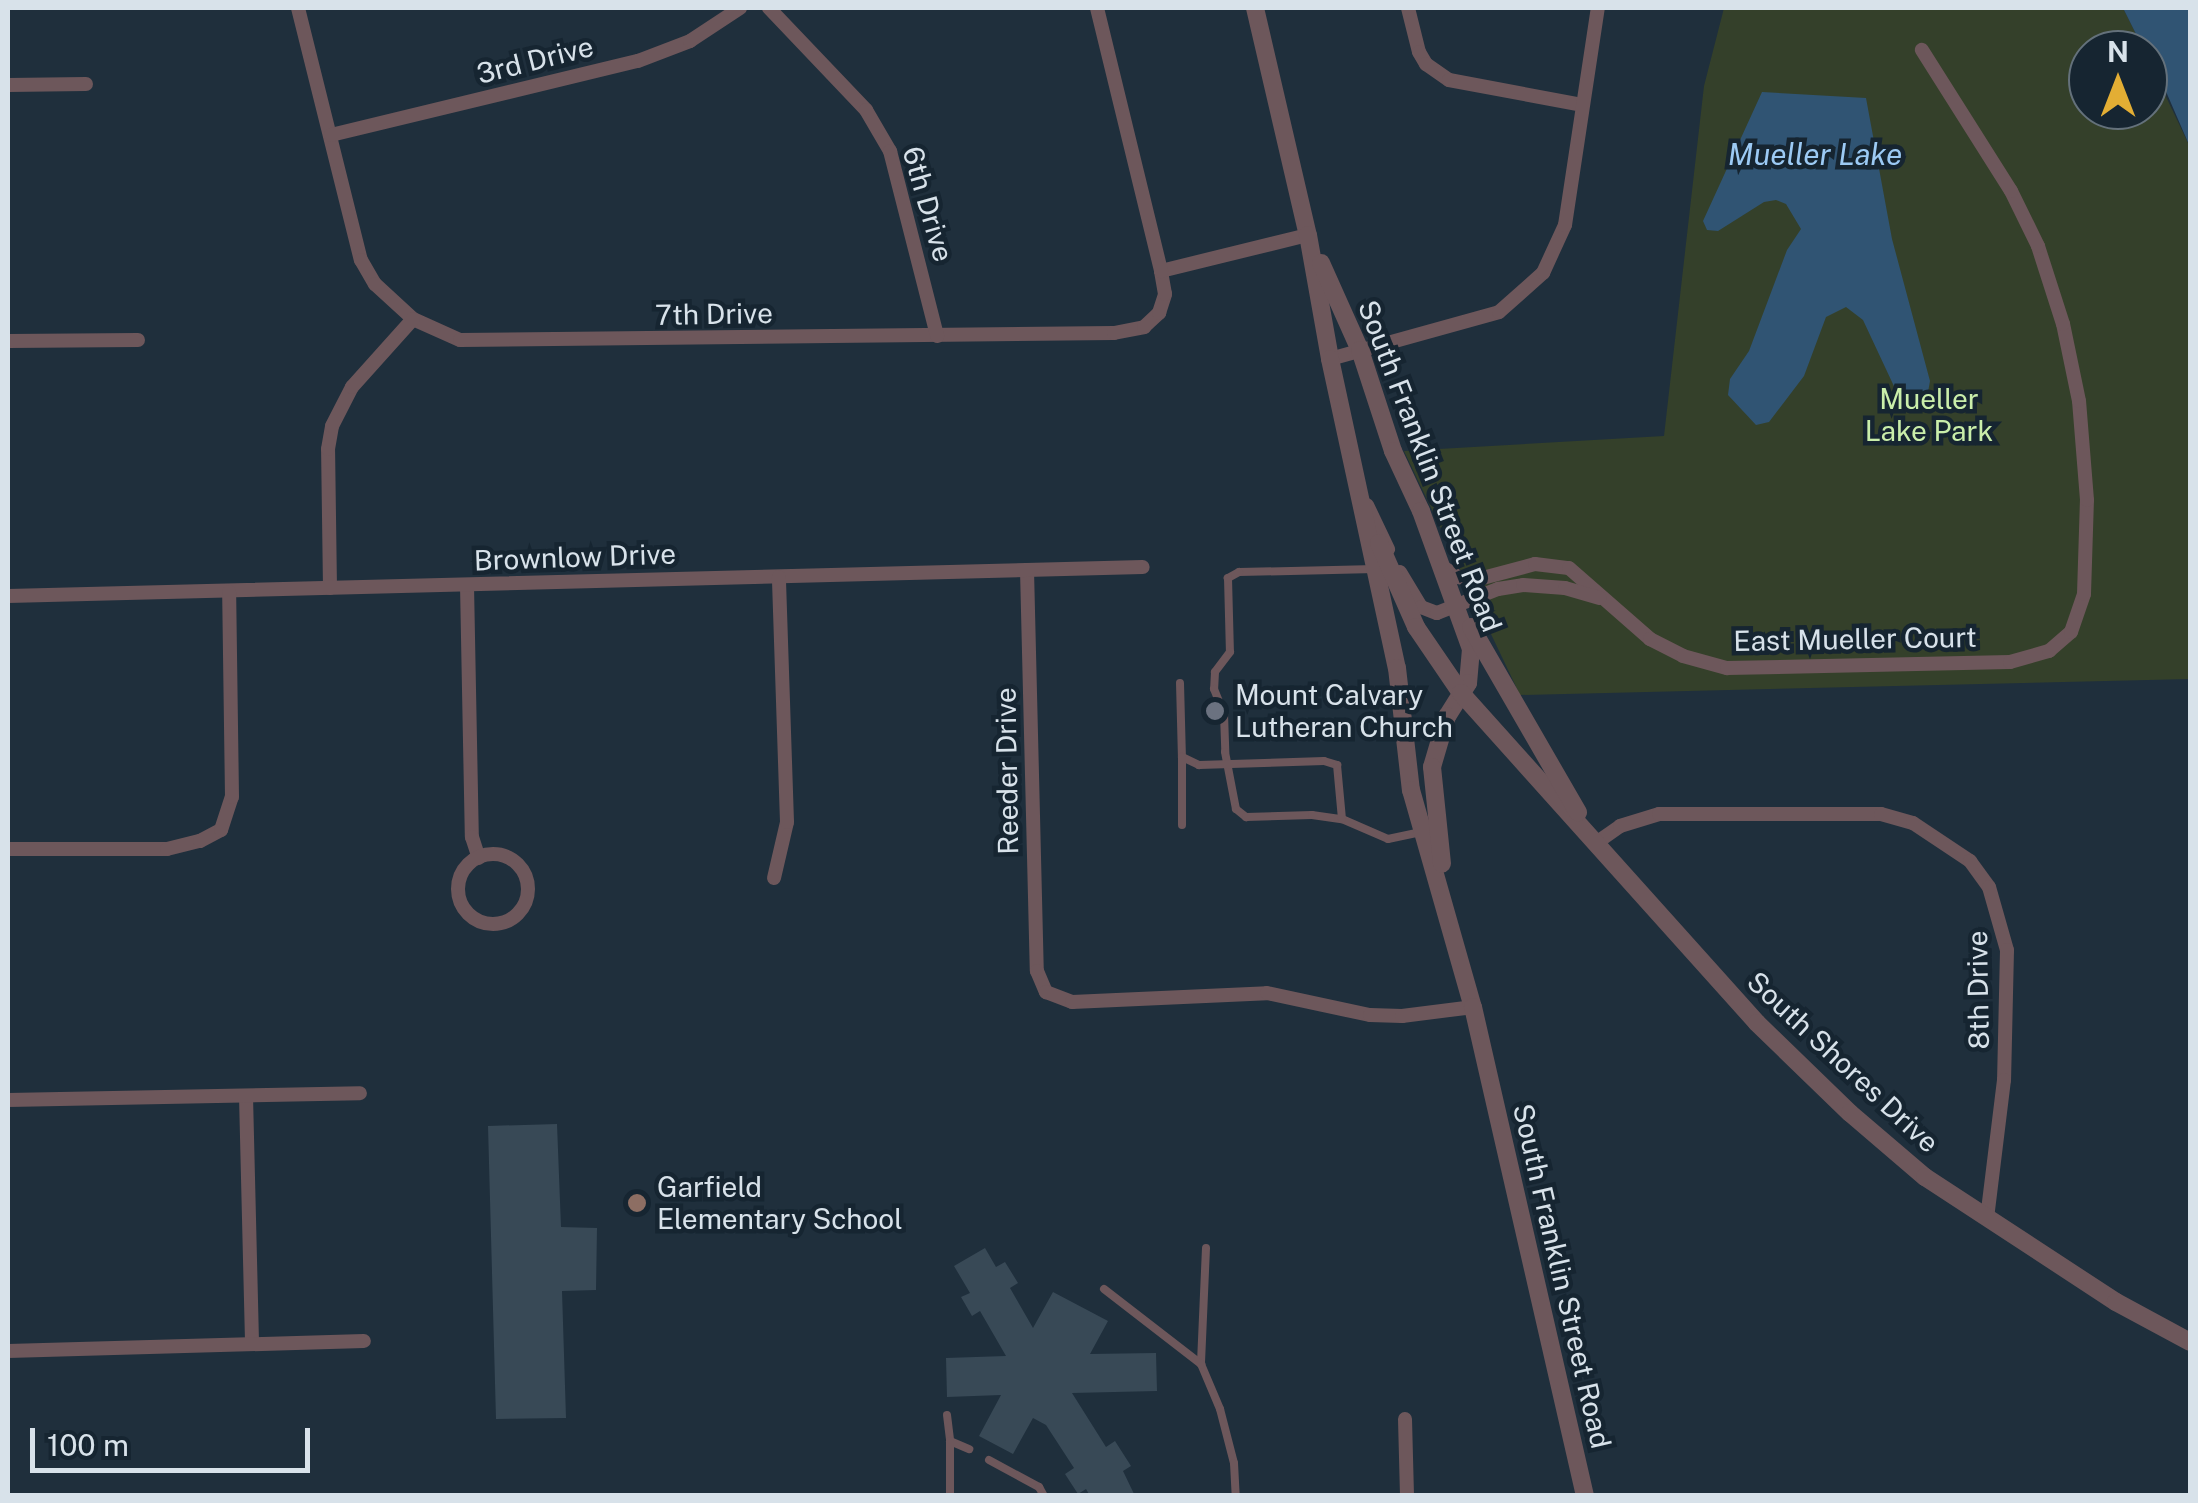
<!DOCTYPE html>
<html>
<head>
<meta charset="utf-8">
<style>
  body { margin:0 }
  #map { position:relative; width:2198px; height:1503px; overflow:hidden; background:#1f2f3c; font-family:"Public Sans",sans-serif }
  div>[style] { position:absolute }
  .green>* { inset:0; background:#34402a }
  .water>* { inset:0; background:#305473 }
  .building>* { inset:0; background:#384956 }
  .service>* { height:8px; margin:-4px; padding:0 4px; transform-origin:4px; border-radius:4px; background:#6d575b }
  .minor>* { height:14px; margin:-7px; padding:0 7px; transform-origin:7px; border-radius:7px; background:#6d575b }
  .minor>.ring { margin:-7px; padding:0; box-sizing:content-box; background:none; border:14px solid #6d575b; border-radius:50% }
  .tertiary>* { height:18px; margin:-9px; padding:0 9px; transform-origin:9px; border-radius:9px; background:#6d575b }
  .dots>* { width:28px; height:28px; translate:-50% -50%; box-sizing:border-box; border:5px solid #162531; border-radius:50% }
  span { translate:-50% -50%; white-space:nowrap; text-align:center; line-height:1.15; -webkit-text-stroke:9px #162531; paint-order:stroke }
  .street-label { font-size:28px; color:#d8e2ea }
  .park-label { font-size:28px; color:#caeeaa }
  .poi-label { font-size:28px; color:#d8e2ea }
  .left { translate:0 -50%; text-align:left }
  .water-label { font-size:30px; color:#9ccaf4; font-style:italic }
  .frame { position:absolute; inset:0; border:10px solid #d8e2ea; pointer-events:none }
  .north { position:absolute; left:2068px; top:30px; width:100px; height:100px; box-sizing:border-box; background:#162531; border:2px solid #64717b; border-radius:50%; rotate:0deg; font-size:28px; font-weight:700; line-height:40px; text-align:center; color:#d8e2ea }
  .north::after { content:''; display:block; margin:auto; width:35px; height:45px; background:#e3ae34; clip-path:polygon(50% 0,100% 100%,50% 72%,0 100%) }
  .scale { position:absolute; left:30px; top:1428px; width:280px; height:45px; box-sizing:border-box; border:5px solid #d8e2ea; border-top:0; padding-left:12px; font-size:30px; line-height:35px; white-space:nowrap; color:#d8e2ea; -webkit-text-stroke:8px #162531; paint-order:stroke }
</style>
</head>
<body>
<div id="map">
  <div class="green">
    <div style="clip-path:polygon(1724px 8px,2123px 8px,2144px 50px,2088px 50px,2088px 110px,2148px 110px,2148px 59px,2190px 147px,2190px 679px,1520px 695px,1404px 451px,1664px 436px,1704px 86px)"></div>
  </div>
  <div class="water">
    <div style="clip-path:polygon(2123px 8px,2190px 8px,2190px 147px,2148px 50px,2144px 50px)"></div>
    <div style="clip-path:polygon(1762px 92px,1866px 98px,1892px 239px,1930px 381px,1927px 398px,1921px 402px,1906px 402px,1899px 397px,1863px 320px,1846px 307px,1826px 317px,1804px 376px,1769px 422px,1756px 425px,1728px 395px,1730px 379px,1749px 351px,1787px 250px,1801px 229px,1786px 204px,1776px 200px,1764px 202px,1718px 231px,1707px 230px,1703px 221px)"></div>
  </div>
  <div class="building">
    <div style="clip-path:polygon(557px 1124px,561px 1227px,597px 1228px,596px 1290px,562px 1291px,566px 1418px,496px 1419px,488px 1126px)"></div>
    <div style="clip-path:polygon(985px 1248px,996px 1267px,1005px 1262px,1018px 1283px,1010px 1288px,1033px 1328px,1053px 1292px,1108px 1321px,1090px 1354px,1156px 1353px,1157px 1391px,1072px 1393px,1106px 1447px,1115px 1441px,1131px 1466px,1123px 1471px,1135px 1496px,1090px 1496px,1086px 1489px,1078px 1494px,1065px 1474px,1074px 1468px,1046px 1425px,1033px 1418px,1013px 1454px,979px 1436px,1001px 1395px,947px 1397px,946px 1358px,1006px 1356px,980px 1311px,972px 1316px,961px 1297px,970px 1293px,954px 1266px)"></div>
  </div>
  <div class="service">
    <div style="left:1375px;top:569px;width:136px;rotate:178.7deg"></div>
    <div style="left:1239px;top:572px;width:13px;rotate:151deg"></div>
    <div style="left:1228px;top:578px;width:74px;rotate:88.5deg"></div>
    <div style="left:1230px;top:652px;width:25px;rotate:127deg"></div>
    <div style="left:1215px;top:672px;width:17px;rotate:93deg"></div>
    <div style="left:1214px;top:689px;width:27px;rotate:68deg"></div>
    <div style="left:1224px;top:714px;width:38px;rotate:88deg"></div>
    <div style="left:1225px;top:752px;width:58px;rotate:79.1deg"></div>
    <div style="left:1236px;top:809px;width:13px;rotate:39deg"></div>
    <div style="left:1246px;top:817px;width:66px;rotate:-1.7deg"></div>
    <div style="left:1312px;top:815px;width:30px;rotate:8deg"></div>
    <div style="left:1342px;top:819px;width:50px;rotate:23.5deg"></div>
    <div style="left:1388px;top:839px;width:35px;rotate:-12deg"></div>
    <div style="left:1180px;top:683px;width:74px;rotate:88.5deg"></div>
    <div style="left:1182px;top:757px;width:19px;rotate:25deg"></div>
    <div style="left:1199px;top:765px;width:125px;rotate:-1.8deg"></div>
    <div style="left:1324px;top:761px;width:14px;rotate:17deg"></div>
    <div style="left:1337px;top:765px;width:54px;rotate:84.7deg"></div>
    <div style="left:1182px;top:757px;width:68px;rotate:90deg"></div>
    <div style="left:1206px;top:1248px;width:116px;rotate:92.5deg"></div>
    <div style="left:1201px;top:1364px;width:49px;rotate:67.1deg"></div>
    <div style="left:1220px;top:1409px;width:56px;rotate:75.5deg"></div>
    <div style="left:1234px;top:1463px;width:33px;rotate:87deg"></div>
    <div style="left:1104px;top:1289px;width:123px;rotate:37.7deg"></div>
    <div style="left:947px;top:1415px;width:26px;rotate:83deg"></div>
    <div style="left:950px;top:1441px;width:21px;rotate:23deg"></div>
    <div style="left:950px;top:1441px;width:55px;rotate:90deg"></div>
    <div style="left:989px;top:1460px;width:57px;rotate:28.4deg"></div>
    <div style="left:1039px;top:1487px;width:10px;rotate:61deg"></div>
  </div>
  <div class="minor">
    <div style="left:298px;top:8px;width:260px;rotate:76deg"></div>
    <div style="left:361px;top:260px;width:28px;rotate:60deg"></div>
    <div style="left:375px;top:284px;width:52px;rotate:42.6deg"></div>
    <div style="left:413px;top:319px;width:51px;rotate:24.1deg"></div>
    <div style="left:460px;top:340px;width:654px;rotate:-0.61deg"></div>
    <div style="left:1114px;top:333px;width:31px;rotate:-11deg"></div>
    <div style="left:1144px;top:327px;width:21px;rotate:-43deg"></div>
    <div style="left:1159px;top:313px;width:20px;rotate:-72deg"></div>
    <div style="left:1165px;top:294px;width:23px;rotate:-100deg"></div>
    <div style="left:1161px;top:271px;width:151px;rotate:-13.8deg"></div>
    <div style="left:769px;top:8px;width:141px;rotate:46.4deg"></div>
    <div style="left:866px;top:110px;width:48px;rotate:59.7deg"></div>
    <div style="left:890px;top:151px;width:191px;rotate:75.7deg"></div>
    <div style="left:1097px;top:8px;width:271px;rotate:76.3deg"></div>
    <div style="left:1408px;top:8px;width:45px;rotate:76deg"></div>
    <div style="left:1419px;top:52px;width:14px;rotate:60deg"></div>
    <div style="left:1426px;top:64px;width:28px;rotate:35deg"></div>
    <div style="left:1449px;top:80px;width:135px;rotate:10.6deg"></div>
    <div style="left:8px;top:85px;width:78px;rotate:-0.7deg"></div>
    <div style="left:331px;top:135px;width:316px;rotate:-13.6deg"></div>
    <div style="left:638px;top:61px;width:56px;rotate:-21deg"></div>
    <div style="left:690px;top:41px;width:60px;rotate:-33.4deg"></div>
    <div style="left:8px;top:341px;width:130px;rotate:-0.4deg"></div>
    <div style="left:1330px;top:359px;width:175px;rotate:-15.5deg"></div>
    <div style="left:1499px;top:312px;width:59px;rotate:-41.6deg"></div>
    <div style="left:1543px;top:273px;width:53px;rotate:-65.4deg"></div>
    <div style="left:1565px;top:225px;width:219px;rotate:-81.4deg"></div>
    <div style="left:1367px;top:505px;width:49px;rotate:64.5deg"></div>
    <div style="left:1443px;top:567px;width:18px;rotate:34deg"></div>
    <div style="left:1458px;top:577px;width:17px;rotate:10deg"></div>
    <div style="left:1475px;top:580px;width:62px;rotate:-14.9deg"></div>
    <div style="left:1535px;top:564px;width:34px;rotate:7deg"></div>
    <div style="left:1569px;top:568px;width:108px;rotate:41.2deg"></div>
    <div style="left:1650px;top:639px;width:37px;rotate:27deg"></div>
    <div style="left:1683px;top:656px;width:46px;rotate:15.3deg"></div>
    <div style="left:1727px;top:668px;width:283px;rotate:-1.2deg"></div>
    <div style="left:2010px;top:662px;width:41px;rotate:-15.8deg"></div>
    <div style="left:2049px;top:651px;width:29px;rotate:-41deg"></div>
    <div style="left:2071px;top:632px;width:40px;rotate:-71.1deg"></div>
    <div style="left:2084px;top:594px;width:94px;rotate:-88.2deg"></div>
    <div style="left:2087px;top:500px;width:99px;rotate:-94.6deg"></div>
    <div style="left:2079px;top:401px;width:79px;rotate:-101.7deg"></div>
    <div style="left:2063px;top:324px;width:82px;rotate:-107.8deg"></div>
    <div style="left:2038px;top:246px;width:61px;rotate:-116.1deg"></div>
    <div style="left:2011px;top:191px;width:167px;rotate:-122.3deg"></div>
    <div style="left:1027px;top:570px;width:401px;rotate:88.6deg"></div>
    <div style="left:1037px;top:971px;width:23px;rotate:67deg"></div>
    <div style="left:1046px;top:992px;width:28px;rotate:21deg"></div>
    <div style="left:1072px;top:1002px;width:195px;rotate:-2.6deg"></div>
    <div style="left:1267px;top:993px;width:105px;rotate:12.1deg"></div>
    <div style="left:1370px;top:1015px;width:32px;rotate:2deg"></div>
    <div style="left:1402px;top:1016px;width:72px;rotate:-7.2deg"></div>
    <div style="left:1400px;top:572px;width:41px;rotate:59deg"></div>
    <div style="left:1421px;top:607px;width:17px;rotate:21deg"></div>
    <div style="left:1437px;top:613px;width:66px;rotate:-21.5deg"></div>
    <div style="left:1498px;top:589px;width:25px;rotate:-9deg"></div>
    <div style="left:1523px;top:585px;width:42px;rotate:4.1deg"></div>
    <div style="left:1565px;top:588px;width:36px;rotate:16deg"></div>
    <div style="left:467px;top:585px;width:252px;rotate:88.9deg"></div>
    <div style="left:472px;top:837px;width:22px;rotate:72deg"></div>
    <div style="left:330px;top:588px;width:139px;rotate:-90.8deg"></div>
    <div style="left:328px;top:449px;width:23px;rotate:-80deg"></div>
    <div style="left:332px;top:426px;width:44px;rotate:-62.9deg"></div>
    <div style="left:352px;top:387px;width:91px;rotate:-48.1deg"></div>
    <div style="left:8px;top:596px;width:1135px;rotate:-1.46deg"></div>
    <div style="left:1596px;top:843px;width:29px;rotate:-35deg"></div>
    <div style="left:1620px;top:826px;width:41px;rotate:-17.1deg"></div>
    <div style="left:1659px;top:814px;width:222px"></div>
    <div style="left:1881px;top:814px;width:33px;rotate:16deg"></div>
    <div style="left:1913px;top:823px;width:69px;rotate:33.7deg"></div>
    <div style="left:1970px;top:861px;width:32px;rotate:54deg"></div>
    <div style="left:1989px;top:887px;width:66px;rotate:74.1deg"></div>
    <div style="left:2007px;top:950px;width:130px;rotate:91.3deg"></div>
    <div style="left:2004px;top:1080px;width:140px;rotate:97deg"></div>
    <div style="left:8px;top:849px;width:159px"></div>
    <div style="left:167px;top:849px;width:34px;rotate:-14deg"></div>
    <div style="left:200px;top:841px;width:24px;rotate:-28deg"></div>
    <div style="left:221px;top:830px;width:35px;rotate:-72deg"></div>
    <div style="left:232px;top:797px;width:205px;rotate:-90.8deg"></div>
    <div class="ring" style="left:458px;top:854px;width:56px;height:56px"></div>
    <div style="left:774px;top:878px;width:57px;rotate:-76.9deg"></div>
    <div style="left:787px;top:822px;width:245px;rotate:-91.9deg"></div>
    <div style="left:246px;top:1096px;width:247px;rotate:88.6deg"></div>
    <div style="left:8px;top:1100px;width:352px;rotate:-1.1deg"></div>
    <div style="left:8px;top:1351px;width:356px;rotate:-1.6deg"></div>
    <div style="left:1405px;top:1419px;width:77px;rotate:88.5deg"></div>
  </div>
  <div class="tertiary">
    <div style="left:1255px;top:8px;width:233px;rotate:76.9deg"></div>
    <div style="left:1308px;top:235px;width:126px;rotate:79.9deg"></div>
    <div style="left:1330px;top:359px;width:316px;rotate:77.8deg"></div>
    <div style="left:1397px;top:668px;width:123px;rotate:83.5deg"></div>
    <div style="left:1411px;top:790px;width:226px;rotate:74.1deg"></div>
    <div style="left:1473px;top:1007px;width:502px;rotate:77.1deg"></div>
    <div style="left:1321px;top:263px;width:95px;rotate:65.9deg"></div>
    <div style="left:1360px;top:350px;width:106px;rotate:71.9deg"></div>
    <div style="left:1393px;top:451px;width:66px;rotate:65deg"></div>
    <div style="left:1421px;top:511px;width:147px;rotate:70.1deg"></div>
    <div style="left:1471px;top:649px;width:34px;rotate:95deg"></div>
    <div style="left:1468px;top:683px;width:39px;rotate:122deg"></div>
    <div style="left:1447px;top:716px;width:53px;rotate:106.4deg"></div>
    <div style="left:1432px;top:767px;width:97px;rotate:84.1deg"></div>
    <div style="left:1379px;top:543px;width:92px;rotate:66.2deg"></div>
    <div style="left:1416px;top:627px;width:80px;rotate:55.7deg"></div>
    <div style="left:1461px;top:693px;width:443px;rotate:48.1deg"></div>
    <div style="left:1757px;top:1023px;width:129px;rotate:44.1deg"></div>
    <div style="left:1850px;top:1113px;width:99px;rotate:40.5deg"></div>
    <div style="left:1925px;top:1177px;width:228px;rotate:33.2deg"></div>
    <div style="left:2116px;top:1302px;width:84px;rotate:28.4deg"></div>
    <div style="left:1471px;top:627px;width:214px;rotate:60deg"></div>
  </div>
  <div class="dots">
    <div style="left:1215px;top:711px;background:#6b7280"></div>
    <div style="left:637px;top:1203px;background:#8d6e63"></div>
  </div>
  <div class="street-label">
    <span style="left:535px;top:60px;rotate:-14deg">3rd Drive</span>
    <span style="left:928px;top:204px;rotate:74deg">6th Drive</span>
    <span style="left:714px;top:314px;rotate:-1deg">7th Drive</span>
    <span style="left:1430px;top:466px;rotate:69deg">South Franklin Street Road</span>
    <span style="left:575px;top:557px;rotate:-2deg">Brownlow Drive</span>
    <span style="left:1855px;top:639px;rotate:-1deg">East Mueller Court</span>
    <span style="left:1007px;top:771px;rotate:-91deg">Reeder Drive</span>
    <span style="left:1978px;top:990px;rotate:-91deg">8th Drive</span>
    <span style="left:1843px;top:1062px;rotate:43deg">South Shores Drive</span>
    <span style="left:1562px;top:1276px;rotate:77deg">South Franklin Street Road</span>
  </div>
  <div class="park-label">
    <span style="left:1929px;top:415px">Mueller<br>Lake Park</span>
  </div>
  <div class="poi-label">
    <span class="left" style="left:1235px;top:711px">Mount Calvary<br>Lutheran Church</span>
    <span class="left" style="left:657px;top:1203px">Garfield<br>Elementary School</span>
  </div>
  <div class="water-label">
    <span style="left:1815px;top:154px">Mueller Lake</span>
  </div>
  <div class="frame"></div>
  <div class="north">N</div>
  <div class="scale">100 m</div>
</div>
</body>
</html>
